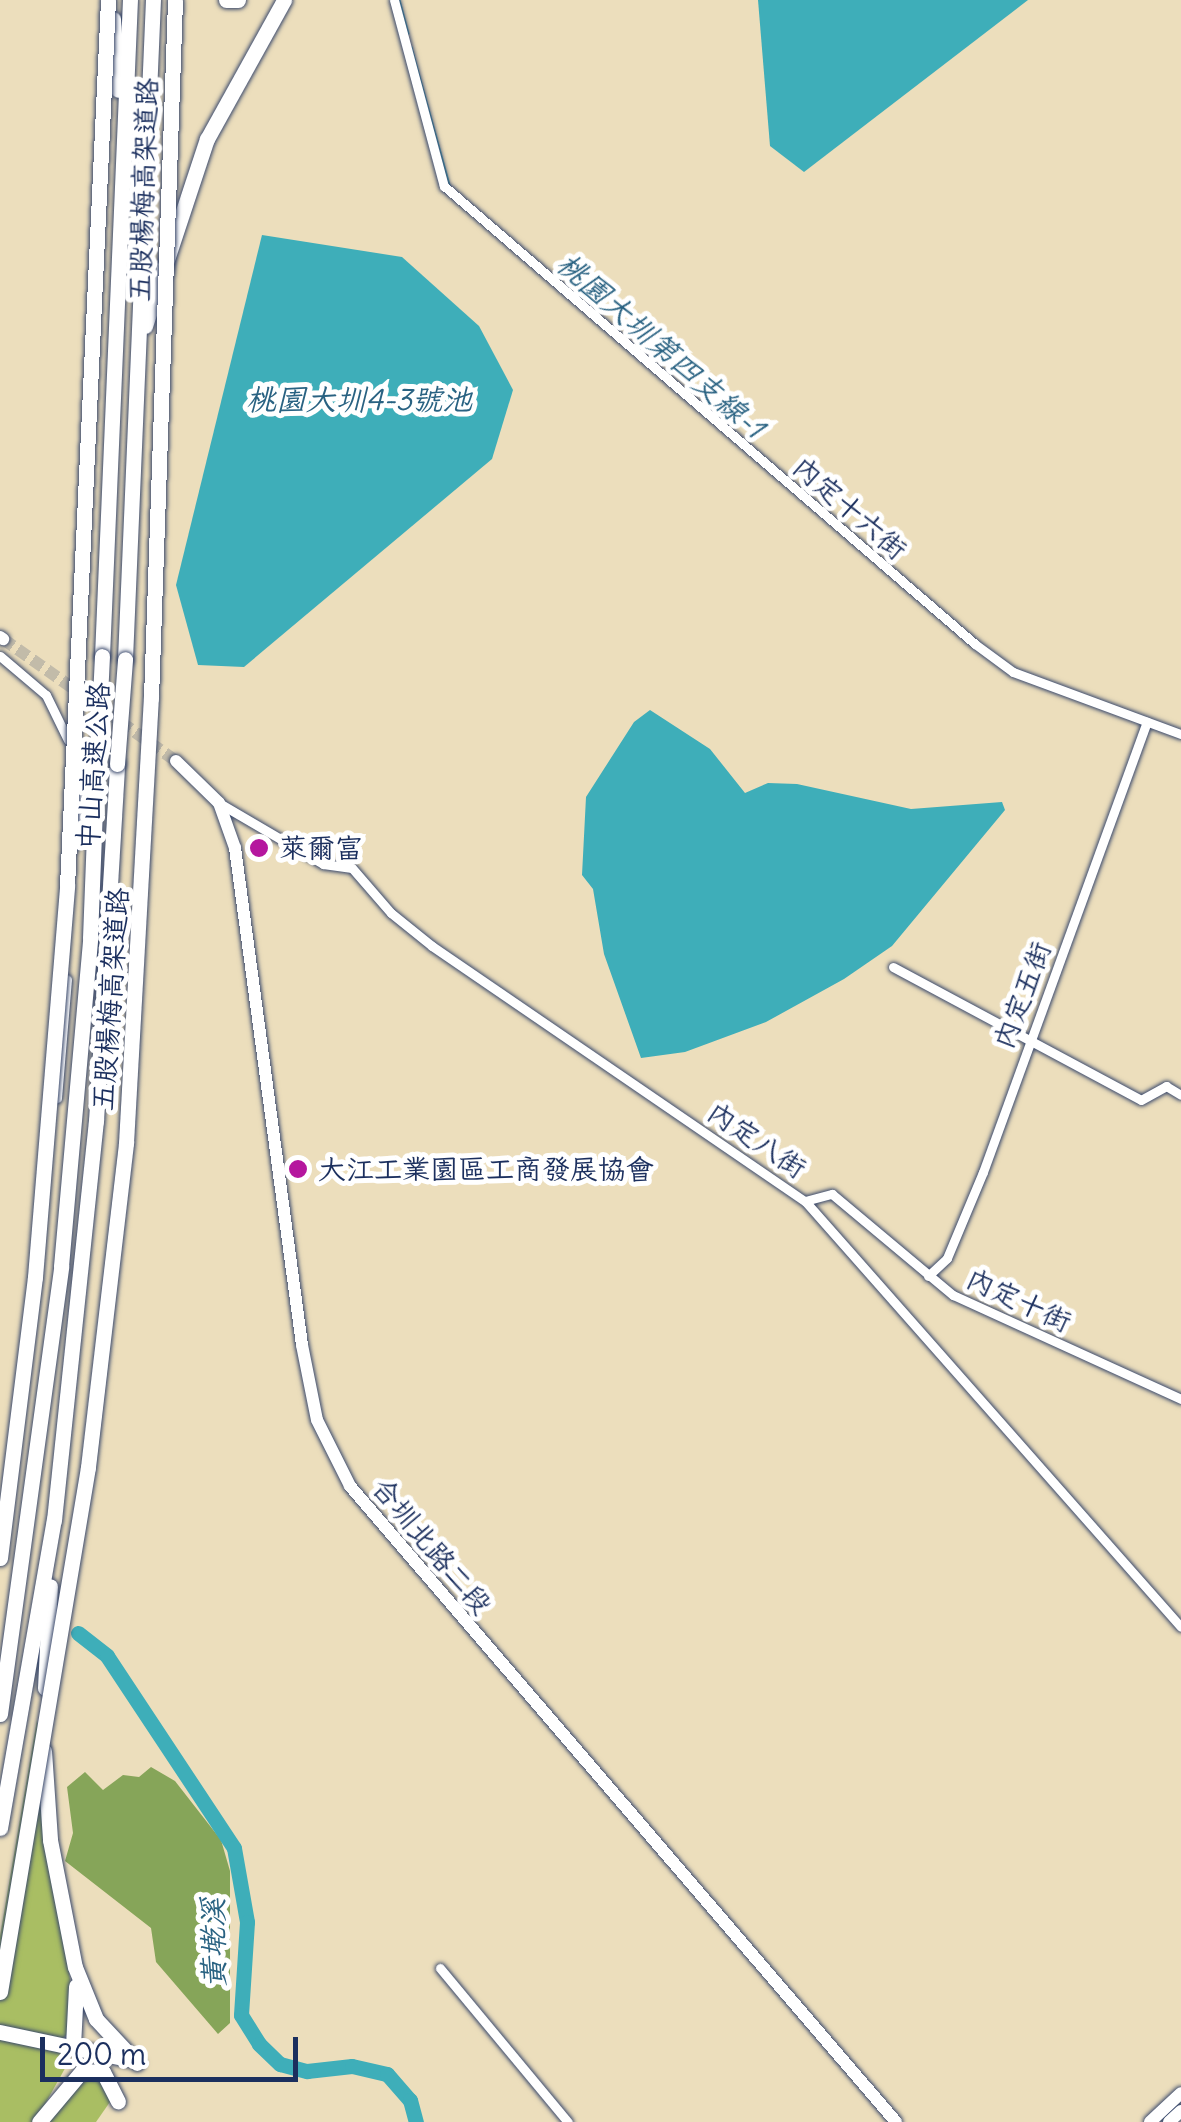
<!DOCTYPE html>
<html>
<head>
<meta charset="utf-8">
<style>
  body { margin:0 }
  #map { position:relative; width:1181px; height:2122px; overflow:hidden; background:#ecdebc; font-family:Delius,"LXGW WenKai TC",sans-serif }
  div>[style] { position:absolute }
  .green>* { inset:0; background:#a9be63 }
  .forest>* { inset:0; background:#86a559 }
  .water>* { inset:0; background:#3eaeb9 }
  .stream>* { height:2.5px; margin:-1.25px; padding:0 1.25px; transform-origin:1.25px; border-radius:1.25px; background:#3eaeb9 }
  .river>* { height:15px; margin:-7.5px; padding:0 7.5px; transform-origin:7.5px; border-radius:7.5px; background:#3eaeb9 }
  .secondary-tunnel>* { height:12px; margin-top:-6px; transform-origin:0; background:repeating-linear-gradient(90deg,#c2bba9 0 12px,transparent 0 18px) }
  .roads { filter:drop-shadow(0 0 2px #3a496c) drop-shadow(0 0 2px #3a496c) }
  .street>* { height:9px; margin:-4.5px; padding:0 4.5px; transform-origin:4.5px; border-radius:4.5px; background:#fff }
  .secondary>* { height:12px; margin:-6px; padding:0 6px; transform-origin:6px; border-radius:6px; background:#fff }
  .highway>* { height:15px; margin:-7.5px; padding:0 7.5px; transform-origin:7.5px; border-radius:7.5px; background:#fff }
  .bridges { filter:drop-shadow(0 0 2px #3a496c) drop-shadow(0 0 2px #3a496c) }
  .highway-bridge>* { height:15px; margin:-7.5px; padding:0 7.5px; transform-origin:7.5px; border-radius:7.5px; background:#fff }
  .dots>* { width:28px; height:28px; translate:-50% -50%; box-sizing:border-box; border:5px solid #fff; border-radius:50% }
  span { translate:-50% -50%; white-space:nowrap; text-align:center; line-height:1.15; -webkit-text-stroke:10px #fff; paint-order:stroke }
  .street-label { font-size:28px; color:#1b2f5e }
  .poi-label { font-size:28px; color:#1b2f5e }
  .left { translate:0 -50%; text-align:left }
  .water-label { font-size:30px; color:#296282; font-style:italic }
  .scale { position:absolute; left:40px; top:2037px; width:258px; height:45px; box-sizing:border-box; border:5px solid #1b2f5e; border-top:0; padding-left:12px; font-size:30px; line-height:35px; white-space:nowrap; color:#1b2f5e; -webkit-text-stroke:8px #fff; paint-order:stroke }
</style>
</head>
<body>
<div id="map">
  <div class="green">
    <div style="clip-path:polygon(37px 1720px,73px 2003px,72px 2030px,62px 2039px,0 2026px,0 1936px)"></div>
    <div style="clip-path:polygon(0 2038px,67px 2051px,68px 2063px,35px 2122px,0 2122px)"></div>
    <div style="clip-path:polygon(96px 2075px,112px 2099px,96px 2122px,47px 2122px,78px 2079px)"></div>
  </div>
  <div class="forest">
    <div style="clip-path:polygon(151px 1767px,175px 1781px,221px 1840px,230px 1871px,230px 2023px,218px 2034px,156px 1962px,151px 1928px,65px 1861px,73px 1833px,67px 1787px,85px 1772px,103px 1790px,123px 1775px,139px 1777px)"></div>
  </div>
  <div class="water">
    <div style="clip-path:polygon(758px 0,1028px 0,804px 172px,770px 146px)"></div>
    <div style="clip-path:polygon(262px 235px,402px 257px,479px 326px,513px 390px,492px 459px,244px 667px,198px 665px,176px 585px)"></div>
    <div style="clip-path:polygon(650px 710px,710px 749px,745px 793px,768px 783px,797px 784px,911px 809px,1002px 802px,1005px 810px,892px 946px,844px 979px,766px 1022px,685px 1052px,641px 1058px,604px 954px,593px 889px,582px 875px,586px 797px,634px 722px)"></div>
  </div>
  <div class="stream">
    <div style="left:399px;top:0;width:34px;rotate:75deg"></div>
    <div style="left:411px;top:47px;width:143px;rotate:74.6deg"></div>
  </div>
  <div class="river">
    <div style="left:78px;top:1633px;width:37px;rotate:38deg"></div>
    <div style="left:107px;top:1656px;width:230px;rotate:56.5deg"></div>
    <div style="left:234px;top:1848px;width:75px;rotate:80deg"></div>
    <div style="left:247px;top:1922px;width:93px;rotate:93.7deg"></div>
    <div style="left:241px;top:2015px;width:34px;rotate:58deg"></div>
    <div style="left:259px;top:2044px;width:29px;rotate:44deg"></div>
    <div style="left:280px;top:2064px;width:28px;rotate:15deg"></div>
    <div style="left:307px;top:2071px;width:45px;rotate:-6.3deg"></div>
    <div style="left:352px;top:2066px;width:36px;rotate:13deg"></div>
    <div style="left:387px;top:2074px;width:35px;rotate:49deg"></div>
    <div style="left:410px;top:2100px;width:23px;rotate:75deg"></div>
  </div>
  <div class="secondary-tunnel">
    <div style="left:3px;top:639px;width:212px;rotate:35.2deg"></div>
  </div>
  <div class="roads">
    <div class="street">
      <div style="left:394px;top:0;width:193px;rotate:75deg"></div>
      <div style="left:444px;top:186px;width:701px;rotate:40.78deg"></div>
      <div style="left:975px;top:644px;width:47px;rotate:36.4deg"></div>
      <div style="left:1013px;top:672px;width:179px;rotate:20.3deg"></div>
      <div style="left:0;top:656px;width:60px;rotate:40.3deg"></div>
      <div style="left:46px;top:695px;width:50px;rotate:63.9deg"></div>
      <div style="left:219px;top:803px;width:121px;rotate:30.4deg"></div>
      <div style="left:323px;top:864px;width:29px;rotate:8deg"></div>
      <div style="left:352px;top:868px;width:60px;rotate:49.1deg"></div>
      <div style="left:391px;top:913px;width:53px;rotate:38.8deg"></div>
      <div style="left:432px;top:946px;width:452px;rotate:34.4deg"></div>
      <div style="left:805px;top:1201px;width:568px;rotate:48.57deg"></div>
      <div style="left:76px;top:844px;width:64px;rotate:-89.1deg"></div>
      <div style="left:893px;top:967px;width:281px;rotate:28.2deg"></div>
      <div style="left:1141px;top:1100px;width:29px;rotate:-29deg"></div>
      <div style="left:1166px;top:1086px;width:17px;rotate:31deg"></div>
      <div style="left:57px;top:1098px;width:119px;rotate:-85.2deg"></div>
      <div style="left:805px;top:1201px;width:28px;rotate:-15deg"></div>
      <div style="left:832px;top:1194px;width:158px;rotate:39.9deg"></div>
      <div style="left:953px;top:1295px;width:251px;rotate:24.5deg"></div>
      <div style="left:928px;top:1276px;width:26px;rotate:-43deg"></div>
      <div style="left:947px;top:1258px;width:93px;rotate:-67.3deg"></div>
      <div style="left:983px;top:1172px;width:479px;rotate:-70deg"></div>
      <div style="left:440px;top:1968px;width:200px;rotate:50.3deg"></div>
    </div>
    <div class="secondary">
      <div style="left:0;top:637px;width:4px;rotate:34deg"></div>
      <div style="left:176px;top:761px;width:60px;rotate:44.3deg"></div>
      <div style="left:219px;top:803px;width:48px;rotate:70.4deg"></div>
      <div style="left:235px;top:848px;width:501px;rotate:82.32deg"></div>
      <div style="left:302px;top:1345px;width:76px;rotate:78.7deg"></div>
      <div style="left:317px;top:1420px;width:74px;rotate:63.4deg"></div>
      <div style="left:350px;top:1486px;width:838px;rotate:49.35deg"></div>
      <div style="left:1150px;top:2122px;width:42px;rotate:-43.1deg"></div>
      <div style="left:1169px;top:2122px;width:16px;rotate:-43deg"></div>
    </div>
    <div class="highway">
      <div style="left:226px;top:0;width:12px"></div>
      <div style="left:113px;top:19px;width:71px;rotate:86deg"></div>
      <div style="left:145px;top:326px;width:197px;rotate:-71.7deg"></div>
      <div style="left:207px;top:139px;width:159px;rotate:-61deg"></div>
      <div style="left:102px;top:656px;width:657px;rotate:-87.56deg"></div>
      <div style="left:125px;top:659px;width:660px;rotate:-87.57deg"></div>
      <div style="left:45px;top:1688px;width:102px;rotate:-87.2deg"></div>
      <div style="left:0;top:1714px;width:452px;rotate:-82.2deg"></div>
      <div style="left:61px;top:1266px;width:329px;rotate:-84.9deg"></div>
      <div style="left:90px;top:938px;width:180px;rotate:-87.8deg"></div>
      <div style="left:44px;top:1751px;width:89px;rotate:86.1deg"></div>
      <div style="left:50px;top:1840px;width:129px;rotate:78.9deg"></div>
      <div style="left:75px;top:1967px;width:56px;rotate:68deg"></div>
      <div style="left:96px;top:2019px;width:60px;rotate:47deg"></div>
      <div style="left:0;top:1828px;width:313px;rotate:-80.1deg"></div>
      <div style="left:54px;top:1520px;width:401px;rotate:-84deg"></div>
      <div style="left:96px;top:1121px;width:358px;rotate:-86.6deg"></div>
      <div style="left:0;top:2032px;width:130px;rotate:12deg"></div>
      <div style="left:73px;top:2046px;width:60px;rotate:-87.1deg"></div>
      <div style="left:39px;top:2122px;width:67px;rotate:-49.9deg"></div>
      <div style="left:82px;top:2071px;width:21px;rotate:3deg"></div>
      <div style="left:103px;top:2072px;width:33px;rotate:63deg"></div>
    </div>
  </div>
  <div class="bridges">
    <div class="highway-bridge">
      <div style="left:97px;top:758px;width:102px;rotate:-87.2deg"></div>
      <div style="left:117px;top:764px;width:105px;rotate:-85.6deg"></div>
      <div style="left:0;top:1558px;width:283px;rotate:-82.9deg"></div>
      <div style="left:35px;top:1277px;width:392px;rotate:-85.3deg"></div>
      <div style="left:67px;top:886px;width:887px;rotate:-87.35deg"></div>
      <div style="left:0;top:1992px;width:532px;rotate:-80.48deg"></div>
      <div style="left:88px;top:1467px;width:326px;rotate:-83.3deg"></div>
      <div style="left:126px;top:1143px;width:446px;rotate:-86.8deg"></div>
      <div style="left:151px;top:698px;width:698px;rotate:-88.03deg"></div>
    </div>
  </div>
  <div class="dots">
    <div style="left:259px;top:848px;background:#b5179e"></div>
    <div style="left:298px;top:1169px;background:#b5179e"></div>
  </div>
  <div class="street-label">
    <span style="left:143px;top:190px;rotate:-88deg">五股楊梅高架道路</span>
    <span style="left:850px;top:508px;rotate:41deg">內定十六街</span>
    <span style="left:93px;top:766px;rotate:-86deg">中山高速公路</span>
    <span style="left:1022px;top:995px;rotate:-69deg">內定五街</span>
    <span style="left:110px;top:999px;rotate:-86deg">五股楊梅高架道路</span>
    <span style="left:757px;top:1140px;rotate:34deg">內定八街</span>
    <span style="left:1019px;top:1300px;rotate:25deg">內定十街</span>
    <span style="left:432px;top:1546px;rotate:50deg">合圳北路二段</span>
  </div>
  <div class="poi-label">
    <span class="left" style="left:279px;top:848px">萊爾富</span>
    <span class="left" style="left:318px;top:1169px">大江工業園區工商發展協會</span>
  </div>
  <div class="water-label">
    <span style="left:661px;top:345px;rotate:41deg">桃園大圳第四支線-1</span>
    <span style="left:359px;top:399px">桃園大圳4-3號池</span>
    <span style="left:213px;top:1943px;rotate:-91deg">黃墘溪</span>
  </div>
  <div class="scale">200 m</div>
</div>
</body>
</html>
